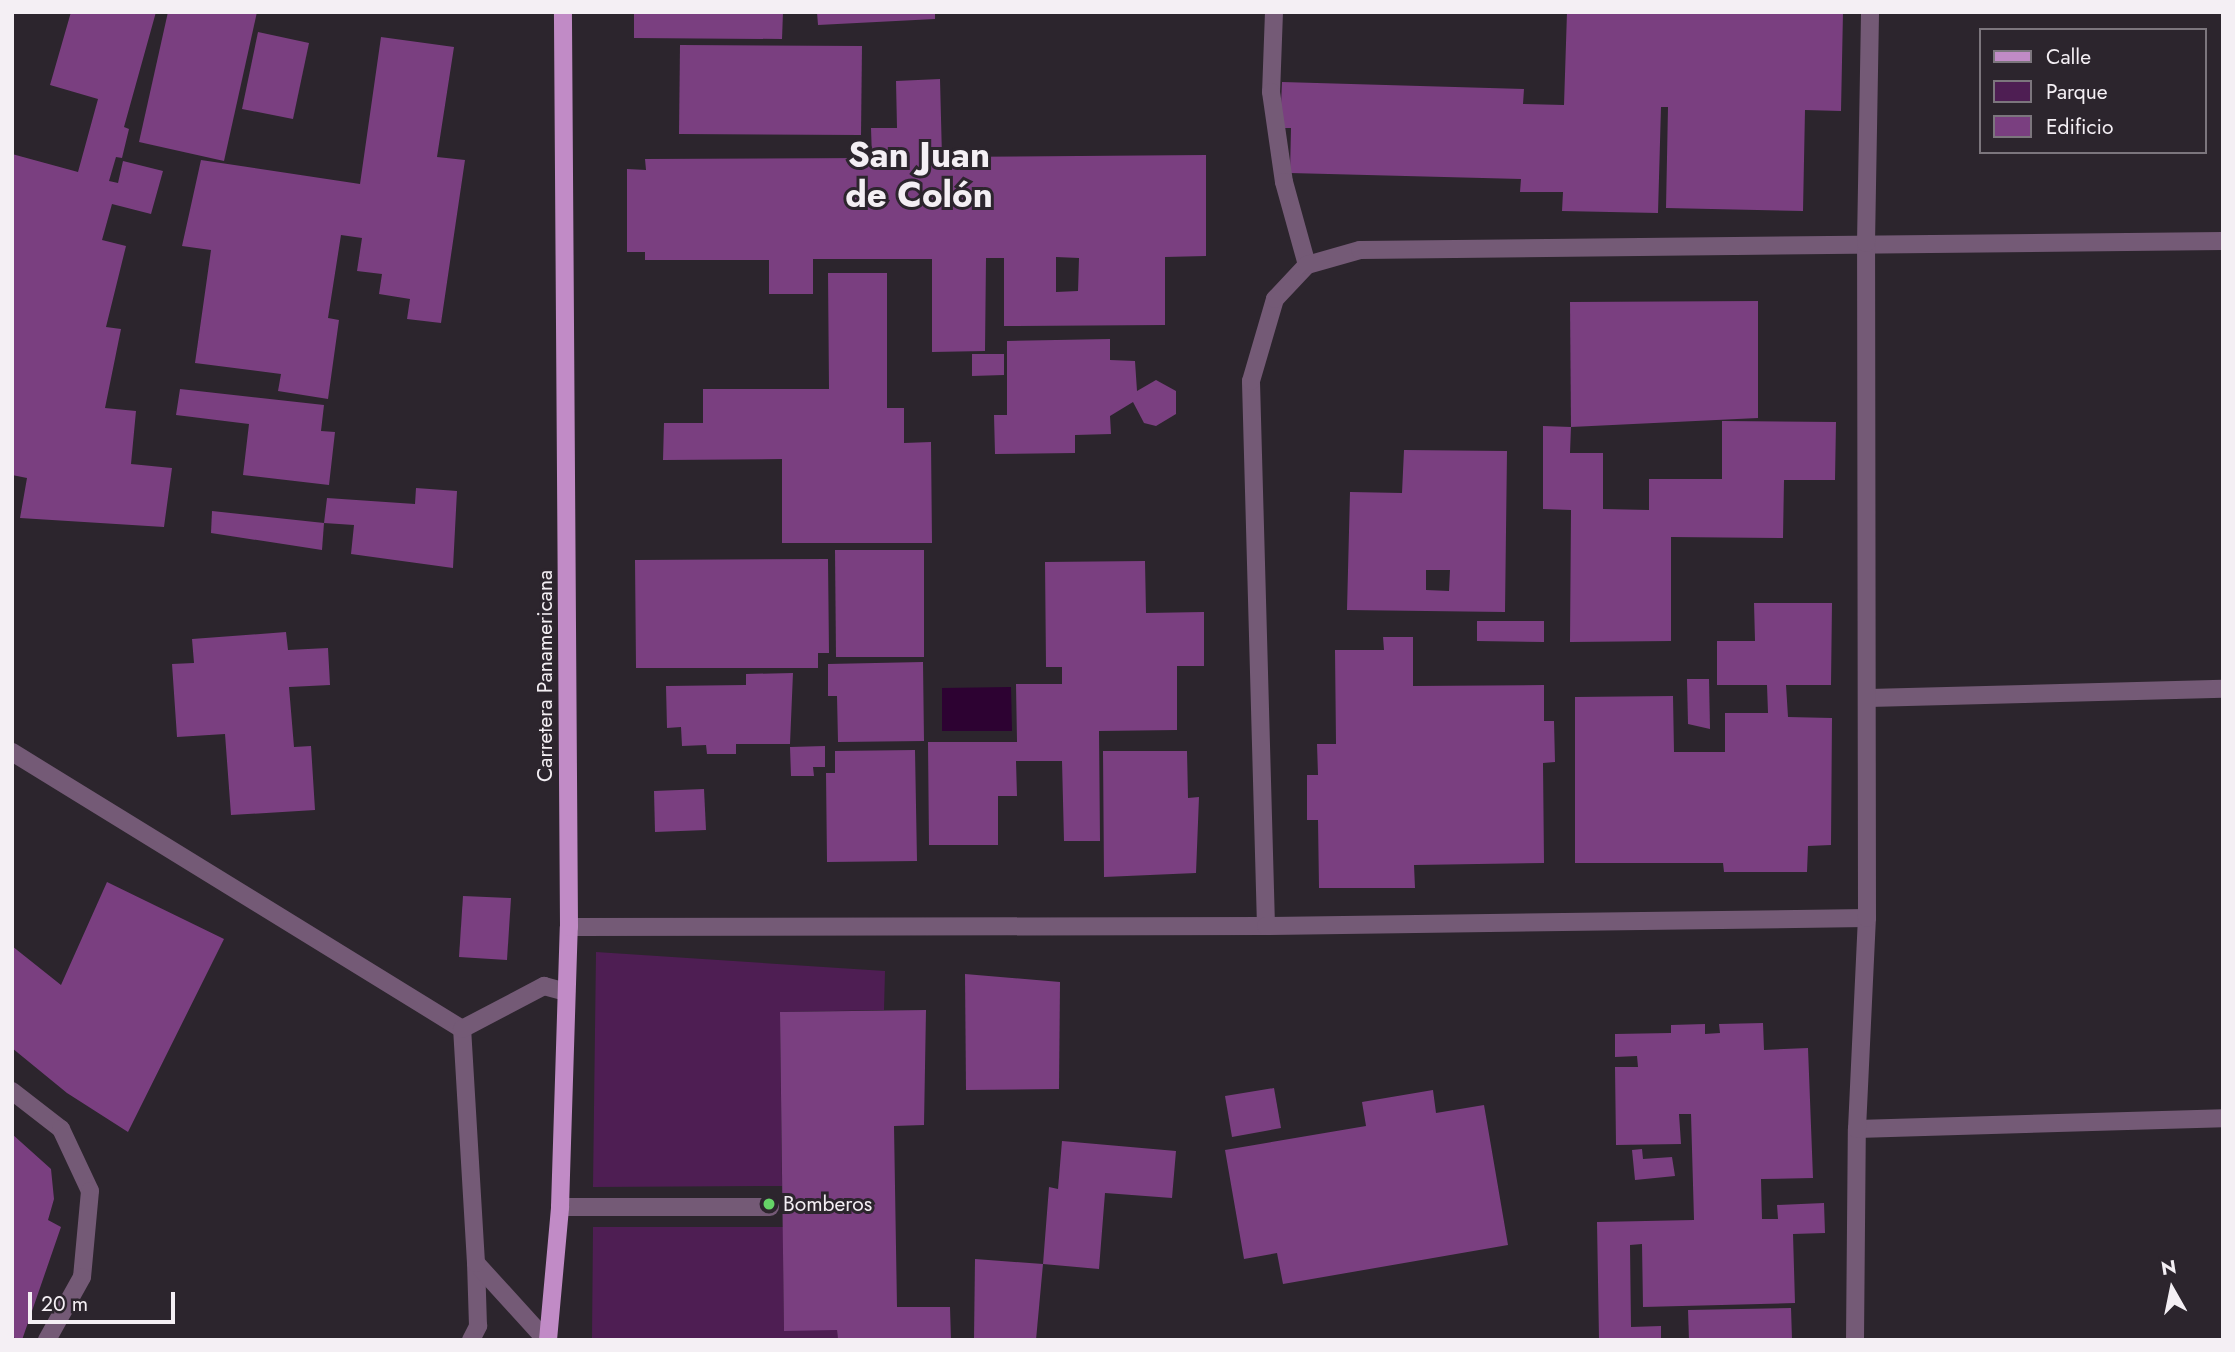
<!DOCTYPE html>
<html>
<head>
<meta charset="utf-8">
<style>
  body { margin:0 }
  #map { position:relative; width:2235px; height:1352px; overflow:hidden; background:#2c252d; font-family:Jost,sans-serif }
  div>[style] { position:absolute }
  .green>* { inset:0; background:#4e1e53 }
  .water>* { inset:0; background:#2d0232 }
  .building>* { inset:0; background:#7a3f80 }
  .service>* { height:18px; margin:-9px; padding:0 9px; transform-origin:9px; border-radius:9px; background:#745a76 }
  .minor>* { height:18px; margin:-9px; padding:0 9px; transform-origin:9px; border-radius:9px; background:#745a76 }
  .primary>* { height:18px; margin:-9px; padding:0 9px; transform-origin:9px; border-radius:9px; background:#c18bc6 }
  .dots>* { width:19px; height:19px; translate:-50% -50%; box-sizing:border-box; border:4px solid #2c252d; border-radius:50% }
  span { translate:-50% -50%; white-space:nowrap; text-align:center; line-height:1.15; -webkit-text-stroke:6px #2c252d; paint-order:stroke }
  .street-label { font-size:21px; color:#f4eff4 }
  .poi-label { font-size:21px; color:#f4eff4 }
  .left { translate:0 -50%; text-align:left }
  .town-label { font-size:35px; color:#f4eff4; font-weight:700 }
  .frame { position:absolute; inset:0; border:14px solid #f4eff4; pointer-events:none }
  .legend { position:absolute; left:1979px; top:28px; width:228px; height:126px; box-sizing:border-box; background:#2c252d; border:2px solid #7c767d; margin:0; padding:9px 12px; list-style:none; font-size:21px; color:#f4eff4 }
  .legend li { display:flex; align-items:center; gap:14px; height:35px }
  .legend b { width:35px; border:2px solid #7c767d }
  .north { position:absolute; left:2137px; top:1254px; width:70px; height:70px; -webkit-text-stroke:5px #2c252d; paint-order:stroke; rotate:351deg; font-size:19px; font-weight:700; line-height:28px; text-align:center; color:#f4eff4 }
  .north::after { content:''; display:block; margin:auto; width:24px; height:32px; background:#f4eff4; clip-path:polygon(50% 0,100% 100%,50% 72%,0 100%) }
  .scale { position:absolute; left:28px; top:1292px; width:147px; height:32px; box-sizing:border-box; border:4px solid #f4eff4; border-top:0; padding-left:9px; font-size:21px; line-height:24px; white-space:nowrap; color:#f4eff4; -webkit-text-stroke:5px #2c252d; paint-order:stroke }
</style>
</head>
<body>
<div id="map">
  <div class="green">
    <div style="clip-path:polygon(596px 952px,885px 971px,884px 1010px,780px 1012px,782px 1186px,593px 1187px)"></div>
    <div style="clip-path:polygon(593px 1227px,783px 1227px,784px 1330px,837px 1330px,838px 1340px,592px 1340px)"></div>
  </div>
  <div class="water">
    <div style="clip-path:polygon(1011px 687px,1012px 731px,942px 731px,942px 688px)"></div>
  </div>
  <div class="building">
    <div style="clip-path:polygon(71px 12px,156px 12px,124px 127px,129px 129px,122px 158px,116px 157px,109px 181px,118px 183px,123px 161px,163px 171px,151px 214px,112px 204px,102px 240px,126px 246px,106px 327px,121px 329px,105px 408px,136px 411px,131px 464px,172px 468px,164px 527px,20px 518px,27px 478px,12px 475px,12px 154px,78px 172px,98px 99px,50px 85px)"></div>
    <div style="clip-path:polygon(168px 12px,257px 12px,224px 161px,139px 142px)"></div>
    <div style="clip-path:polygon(634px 12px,783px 12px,782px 39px,634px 38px)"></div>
    <div style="clip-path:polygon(817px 12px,935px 12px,935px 19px,818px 25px)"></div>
    <div style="clip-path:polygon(1567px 12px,1843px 12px,1841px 111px,1805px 110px,1803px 211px,1666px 208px,1668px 107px,1661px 107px,1658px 213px,1562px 211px,1563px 192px,1520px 192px,1521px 179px,1290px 173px,1291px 128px,1280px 128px,1282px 82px,1524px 89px,1523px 104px,1564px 105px)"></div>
    <div style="clip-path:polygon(258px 32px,309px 43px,293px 119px,242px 109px)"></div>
    <div style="clip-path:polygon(381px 37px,454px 47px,437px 157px,465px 160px,441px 323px,407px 319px,410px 299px,379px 294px,382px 274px,357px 271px,362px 238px,341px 235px,328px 318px,339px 320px,328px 399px,278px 391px,281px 374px,195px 363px,211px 250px,182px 246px,201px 160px,360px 184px)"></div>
    <div style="clip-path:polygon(680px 45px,862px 46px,861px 135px,679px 134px)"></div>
    <div style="clip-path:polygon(evenodd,940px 79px,942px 157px,1206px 155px,1206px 256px,1165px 257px,1165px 325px,1004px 326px,1004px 258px,986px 258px,985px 351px,932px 352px,932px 259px,813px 259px,813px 294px,769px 294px,769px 260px,645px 260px,645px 252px,627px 252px,627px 169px,646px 170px,645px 159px,872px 158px,871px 128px,897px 128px,896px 81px,940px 79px,1056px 257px,1079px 258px,1078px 291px,1056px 292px,1056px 257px)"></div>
    <div style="clip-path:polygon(828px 273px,887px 273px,887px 408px,904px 408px,904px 443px,931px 442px,932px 543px,782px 543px,782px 459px,663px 460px,664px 423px,703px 423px,703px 389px,829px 389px)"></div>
    <div style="clip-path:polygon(1758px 301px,1758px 418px,1571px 427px,1570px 302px)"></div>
    <div style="clip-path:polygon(1110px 339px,1110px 360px,1135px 361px,1137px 391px,1156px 380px,1176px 391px,1176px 414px,1156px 426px,1144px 423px,1133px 402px,1110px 416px,1111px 434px,1075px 435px,1075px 453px,995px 454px,994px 415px,1007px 415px,1007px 341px)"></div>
    <div style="clip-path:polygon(972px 354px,1004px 354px,1004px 375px,972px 376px)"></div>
    <div style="clip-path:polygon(180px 389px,324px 405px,321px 431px,335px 432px,329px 485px,243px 475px,249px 424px,176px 415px)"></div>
    <div style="clip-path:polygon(1722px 421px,1836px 422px,1835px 480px,1784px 480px,1783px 538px,1671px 537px,1671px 641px,1570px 642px,1571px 510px,1543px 509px,1543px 426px,1571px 427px,1570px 453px,1603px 453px,1603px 509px,1649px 510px,1649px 479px,1722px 479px)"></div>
    <div style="clip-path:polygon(evenodd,1404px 450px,1507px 451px,1505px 612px,1347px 610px,1350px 492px,1402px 493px,1404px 450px,1426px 570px,1450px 570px,1449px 591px,1426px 590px,1426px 570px)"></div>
    <div style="clip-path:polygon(416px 488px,457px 491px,453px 568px,351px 554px,354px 525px,324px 523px,327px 498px,415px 504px)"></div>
    <div style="clip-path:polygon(212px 511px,324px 523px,322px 550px,211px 533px)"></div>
    <div style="clip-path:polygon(835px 550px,924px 550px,924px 657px,836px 657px)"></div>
    <div style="clip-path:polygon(828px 559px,829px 653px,818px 653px,818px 668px,636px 668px,635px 560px)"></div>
    <div style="clip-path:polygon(1145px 561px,1146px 613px,1204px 612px,1204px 666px,1177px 666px,1177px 730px,1099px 731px,1100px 841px,1064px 841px,1062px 761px,1016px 761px,1017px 796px,998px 796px,998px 845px,929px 845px,928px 742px,1017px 742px,1016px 684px,1062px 684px,1062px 667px,1046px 667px,1045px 562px)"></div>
    <div style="clip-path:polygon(1754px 603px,1832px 603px,1831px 685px,1786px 685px,1788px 717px,1832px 718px,1831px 845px,1808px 846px,1807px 872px,1724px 872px,1723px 863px,1575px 863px,1575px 697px,1673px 696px,1674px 752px,1725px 752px,1725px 713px,1768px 713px,1767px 685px,1717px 685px,1717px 641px,1755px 641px)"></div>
    <div style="clip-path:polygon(1477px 621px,1544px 621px,1544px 642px,1477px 641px)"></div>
    <div style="clip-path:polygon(286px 632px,288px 650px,328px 648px,330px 685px,289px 687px,294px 747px,311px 746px,315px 810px,231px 815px,225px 734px,177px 737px,172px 664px,194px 663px,192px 639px)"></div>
    <div style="clip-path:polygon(1383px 637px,1413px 637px,1413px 686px,1544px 685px,1544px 721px,1554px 721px,1555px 762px,1543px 763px,1544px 863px,1414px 865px,1415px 888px,1319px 888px,1318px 820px,1307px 820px,1307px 775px,1318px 775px,1317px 744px,1336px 744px,1335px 650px,1384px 650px)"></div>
    <div style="clip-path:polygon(923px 662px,924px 741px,838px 742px,837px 696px,828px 696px,828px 664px)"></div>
    <div style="clip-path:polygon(793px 673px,790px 744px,736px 744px,736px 754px,707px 754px,706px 745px,682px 746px,681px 727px,667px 728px,666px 686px,746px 685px,746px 674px)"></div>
    <div style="clip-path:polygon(1687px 679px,1709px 679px,1710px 729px,1688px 724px)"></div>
    <div style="clip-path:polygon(825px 746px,825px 767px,813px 767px,814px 776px,791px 776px,790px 747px)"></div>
    <div style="clip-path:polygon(915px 750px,917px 861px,827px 862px,826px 773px,835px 773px,835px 751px)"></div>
    <div style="clip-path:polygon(1103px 751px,1187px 751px,1188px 798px,1199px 797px,1196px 873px,1104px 877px)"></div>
    <div style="clip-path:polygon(704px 789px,706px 830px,655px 832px,654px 791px)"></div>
    <div style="clip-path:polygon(107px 882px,224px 939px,128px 1132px,67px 1093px,12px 1048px,12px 946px,61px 985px)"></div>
    <div style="clip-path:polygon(463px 896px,511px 898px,507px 960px,459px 957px)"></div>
    <div style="clip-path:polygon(965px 974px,1060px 982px,1059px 1089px,966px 1090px)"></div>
    <div style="clip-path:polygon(926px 1010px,924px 1125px,894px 1126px,897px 1307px,950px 1307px,951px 1340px,838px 1340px,837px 1330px,784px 1331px,780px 1012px)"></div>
    <div style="clip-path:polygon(1763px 1023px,1764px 1050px,1808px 1048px,1813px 1178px,1761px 1179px,1762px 1219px,1778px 1219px,1777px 1205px,1824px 1203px,1825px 1233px,1793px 1234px,1795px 1303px,1643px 1307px,1642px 1244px,1630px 1245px,1631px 1327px,1661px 1326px,1661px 1340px,1599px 1340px,1597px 1222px,1694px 1220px,1691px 1114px,1679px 1114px,1681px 1144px,1616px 1145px,1615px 1067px,1638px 1067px,1637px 1056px,1615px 1057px,1615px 1034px,1671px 1033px,1671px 1025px,1705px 1024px,1705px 1034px,1720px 1033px,1719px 1024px)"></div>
    <div style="clip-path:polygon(1274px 1088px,1281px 1128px,1232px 1137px,1225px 1096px)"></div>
    <div style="clip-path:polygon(1433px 1090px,1436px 1113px,1484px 1105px,1508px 1245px,1283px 1284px,1277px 1253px,1244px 1259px,1225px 1150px,1366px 1126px,1362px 1102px)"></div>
    <div style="clip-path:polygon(12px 1134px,51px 1169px,54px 1199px,48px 1220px,61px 1227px,22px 1340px,12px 1337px)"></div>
    <div style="clip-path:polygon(1062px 1141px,1176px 1151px,1172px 1198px,1105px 1193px,1099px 1269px,1043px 1264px,1049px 1187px,1058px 1189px)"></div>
    <div style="clip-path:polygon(1642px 1149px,1643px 1159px,1672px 1157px,1675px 1176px,1635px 1180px,1632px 1150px)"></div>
    <div style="clip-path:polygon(975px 1259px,1043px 1264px,1036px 1340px,974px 1340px)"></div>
    <div style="clip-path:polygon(1791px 1308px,1792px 1340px,1689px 1340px,1688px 1310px)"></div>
  </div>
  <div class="service">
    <div style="left:1274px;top:12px;width:80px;rotate:92.1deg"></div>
    <div style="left:1271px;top:92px;width:91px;rotate:81.8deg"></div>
    <div style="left:1284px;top:182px;width:86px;rotate:74.5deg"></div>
    <div style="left:560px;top:1207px;width:210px"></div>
  </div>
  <div class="minor">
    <div style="left:1869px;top:698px;width:354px;rotate:-1.5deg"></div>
    <div style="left:12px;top:752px;width:528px;rotate:31.61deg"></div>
    <div style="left:1266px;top:926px;width:545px;rotate:-91.58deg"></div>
    <div style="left:1251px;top:381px;width:85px;rotate:-73.7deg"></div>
    <div style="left:1275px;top:299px;width:47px;rotate:-46.7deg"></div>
    <div style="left:1307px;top:265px;width:55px;rotate:-15.8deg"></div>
    <div style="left:1360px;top:250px;width:863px;rotate:-0.6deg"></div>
    <div style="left:569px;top:927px;width:697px;rotate:-0.08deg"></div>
    <div style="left:1266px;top:926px;width:601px;rotate:-0.76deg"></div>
    <div style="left:12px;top:1091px;width:62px;rotate:37.8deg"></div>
    <div style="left:61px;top:1129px;width:68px;rotate:64.9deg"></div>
    <div style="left:90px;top:1191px;width:86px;rotate:95.3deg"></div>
    <div style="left:82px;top:1277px;width:72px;rotate:119.1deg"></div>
    <div style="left:1857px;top:1129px;width:366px;rotate:-1.7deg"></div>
    <div style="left:471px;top:1340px;width:16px;rotate:-63deg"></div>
    <div style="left:478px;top:1326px;width:63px;rotate:-91.8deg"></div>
    <div style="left:546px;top:1340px;width:104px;rotate:-132.3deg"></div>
    <div style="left:476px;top:1263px;width:234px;rotate:-93.4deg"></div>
    <div style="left:462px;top:1029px;width:93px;rotate:-27.7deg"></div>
    <div style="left:544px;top:986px;width:23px;rotate:15deg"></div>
    <div style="left:1855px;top:1340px;width:211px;rotate:-89.5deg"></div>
    <div style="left:1857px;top:1129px;width:211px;rotate:-87.3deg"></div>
    <div style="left:1867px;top:918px;width:675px;rotate:-90.08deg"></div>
    <div style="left:1866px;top:243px;width:231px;rotate:-89deg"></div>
  </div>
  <div class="primary">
    <div style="left:548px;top:1340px;width:134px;rotate:-84.8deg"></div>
    <div style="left:560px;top:1207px;width:280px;rotate:-88.2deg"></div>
    <div style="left:569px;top:927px;width:915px;rotate:-90.38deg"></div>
  </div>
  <div class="dots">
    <div style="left:769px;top:1204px;background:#65d467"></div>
  </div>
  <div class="street-label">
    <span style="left:545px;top:676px;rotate:-90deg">Carretera Panamericana</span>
  </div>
  <div class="poi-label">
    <span class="left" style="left:783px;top:1204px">Bomberos</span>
  </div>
  <div class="town-label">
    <span style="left:919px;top:175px">San Juan<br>de Colón</span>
  </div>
  <div class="frame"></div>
  <ul class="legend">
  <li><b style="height:9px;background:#c18bc6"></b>Calle</li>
  <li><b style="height:19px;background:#4e1e53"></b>Parque</li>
  <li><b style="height:19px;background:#7a3f80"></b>Edificio</li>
  </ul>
  <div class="north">N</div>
  <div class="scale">20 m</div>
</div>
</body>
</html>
